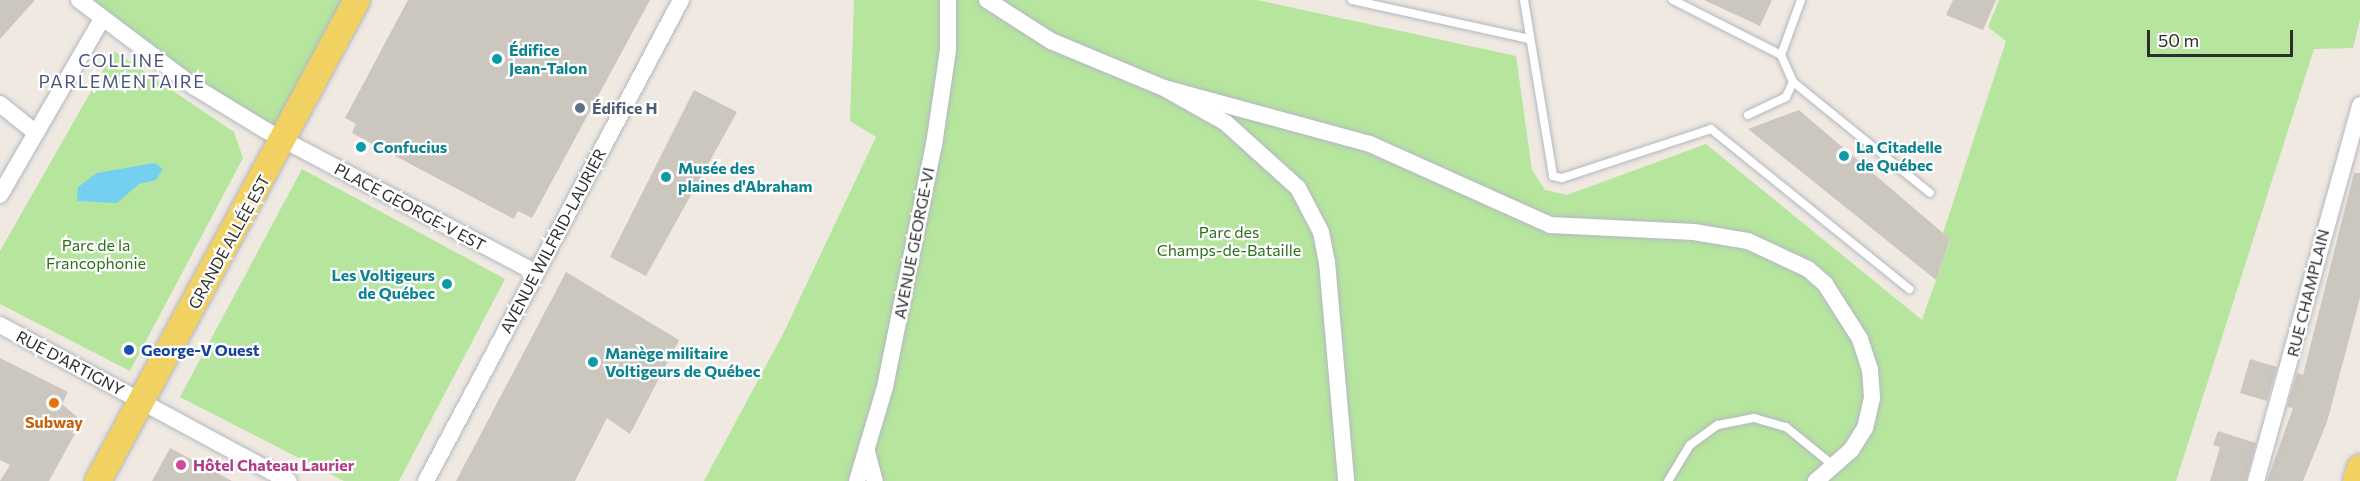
<!DOCTYPE html>
<html>
<head>
<meta charset="utf-8">
<style>
  body { margin:0 }
  #map { position:relative; width:2360px; height:481px; overflow:hidden; background:#efe9e1; font-family:Commissioner,sans-serif }
  div>[style] { position:absolute }
  .green>* { inset:0; background:#b6e59e }
  .water>* { inset:0; background:#75cff0 }
  .building>* { inset:0; background:#cbc7bf }
  .roads { filter:drop-shadow(0 0 2px #b4b7c1) drop-shadow(0 0 2px #b4b7c1) }
  .lane>* { height:8px; margin:-4px; padding:0 4px; transform-origin:4px; border-radius:4px; background:#fff }
  .street>* { height:16px; margin:-8px; padding:0 8px; transform-origin:8px; border-radius:8px; background:#fff }
  .primary>* { height:26px; margin:-13px; padding:0 13px; transform-origin:13px; border-radius:13px; background:#f2d163 }
  .dots>* { width:16px; height:16px; translate:-50% -50%; box-sizing:border-box; border:3px solid #fff; border-radius:50% }
  span { translate:-50% -50%; white-space:nowrap; text-align:center; line-height:1.15; -webkit-text-stroke:4.5px #fff; paint-order:stroke }
  .culture-label { font-size:16px; color:#0d838f; font-weight:700 }
  .left { translate:0 -50%; text-align:left }
  .right { translate:-100% -50%; text-align:right }
  .service-label { font-size:16px; color:#4e5e75; font-weight:700 }
  .street-label { font-size:16px; color:#2e2e2e }
  .park-label { font-size:16px; color:#2c6e1b }
  .transit-label { font-size:16px; color:#164399; font-weight:700 }
  .food-label { font-size:16px; color:#c56008; font-weight:700 }
  .hotel-label { font-size:16px; color:#b23c85; font-weight:700 }
  .neighbourhood-label { font-size:18px; color:#4d5680; letter-spacing:1.5px }
  .scale { position:absolute; left:2147px; top:30px; width:146px; height:27px; box-sizing:border-box; border:3px solid #2e2e2e; border-top:0; padding-left:8px; font-size:18px; line-height:21px; white-space:nowrap; color:#2e2e2e; -webkit-text-stroke:4px #fff; paint-order:stroke }
</style>
</head>
<body>
<div id="map">
  <div class="green">
    <div style="clip-path:polygon(79px 0,357px 0,285px 140px)"></div>
    <div style="clip-path:polygon(854px 0,1257px 0,1516px 56px,1532px 170px,1545px 190px,1567px 195px,1706px 144px,1922px 320px,1950px 240px,1943px 233px,2006px 41px,1988px 27px,1999px 0,2360px 0,2360px 19px,2353px 48px,2314px 49px,2176px 481px,704px 481px,783px 334px,876px 137px,850px 121px)"></div>
    <div style="clip-path:polygon(114px 51px,234px 132px,243px 158px,130px 371px,0 304px,0 251px)"></div>
    <div style="clip-path:polygon(302px 169px,505px 279px,399px 481px,344px 481px,180px 397px)"></div>
  </div>
  <div class="water">
    <div style="clip-path:polygon(155px 163px,163px 169px,156px 180px,139px 184px,117px 203px,77px 201px,78px 187px,97px 173px)"></div>
  </div>
  <div class="building">
    <div style="clip-path:polygon(0 0,35px 0,0 39px)"></div>
    <div style="clip-path:polygon(408px 0,650px 0,532px 218px,518px 211px,514px 219px,352px 133px,356px 124px,345px 118px)"></div>
    <div style="clip-path:polygon(1704px 0,1772px 0,1760px 26px)"></div>
    <div style="clip-path:polygon(1953px 0,1996px 0,1983px 30px,1946px 15px)"></div>
    <div style="clip-path:polygon(694px 90px,737px 112px,646px 276px,610px 257px)"></div>
    <div style="clip-path:polygon(1799px 110px,1950px 239px,1936px 280px,1748px 129px)"></div>
    <div style="clip-path:polygon(2354px 173px,2360px 173px,2360px 298px,2327px 422px,2303px 481px,2267px 481px,2293px 408px,2287px 407px,2297px 373px,2303px 375px)"></div>
    <div style="clip-path:polygon(566px 272px,679px 340px,630px 434px,607px 418px,575px 481px,456px 481px)"></div>
    <div style="clip-path:polygon(0 358px,68px 392px,62px 404px,82px 421px,49px 481px,0 481px,10px 465px,0 460px)"></div>
    <div style="clip-path:polygon(2250px 359px,2277px 367px,2267px 401px,2240px 393px)"></div>
    <div style="clip-path:polygon(2218px 431px,2256px 443px,2246px 481px,2210px 481px,2220px 447px,2213px 445px)"></div>
    <div style="clip-path:polygon(170px 448px,232px 481px,152px 481px)"></div>
  </div>
  <div class="roads">
    <div class="lane">
      <div style="left:1352px;top:0;width:181px;rotate:12.4deg"></div>
      <div style="left:1524px;top:0;width:178px;rotate:80.6deg"></div>
      <div style="left:1553px;top:176px;width:9px;rotate:13deg"></div>
      <div style="left:1562px;top:178px;width:157px;rotate:-18.2deg"></div>
      <div style="left:1711px;top:129px;width:255px;rotate:38.9deg"></div>
      <div style="left:1673px;top:0;width:121px;rotate:27deg"></div>
      <div style="left:1781px;top:55px;width:30px;rotate:66deg"></div>
      <div style="left:1793px;top:82px;width:176px;rotate:39deg"></div>
      <div style="left:1781px;top:55px;width:59px;rotate:-70deg"></div>
      <div style="left:1748px;top:115px;width:42px;rotate:-25.3deg"></div>
      <div style="left:1786px;top:97px;width:17px;rotate:-65deg"></div>
      <div style="left:1668px;top:481px;width:42px;rotate:-58.6deg"></div>
      <div style="left:1690px;top:445px;width:34px;rotate:-36deg"></div>
      <div style="left:1718px;top:425px;width:37px;rotate:-11deg"></div>
      <div style="left:1754px;top:418px;width:33px;rotate:16deg"></div>
      <div style="left:1786px;top:427px;width:62px;rotate:39.1deg"></div>
    </div>
    <div class="street">
      <div style="left:79px;top:0;width:143px;rotate:37deg"></div>
      <div style="left:193px;top:86px;width:84px;rotate:31.4deg"></div>
      <div style="left:265px;top:130px;width:306px;rotate:27.8deg"></div>
      <div style="left:987px;top:0;width:76px;rotate:32.6deg"></div>
      <div style="left:1051px;top:41px;width:122px;rotate:22.6deg"></div>
      <div style="left:1164px;top:88px;width:71px;rotate:29.4deg"></div>
      <div style="left:1226px;top:123px;width:97px;rotate:42.1deg"></div>
      <div style="left:1298px;top:188px;width:50px;rotate:62.4deg"></div>
      <div style="left:1321px;top:232px;width:31px;rotate:79deg"></div>
      <div style="left:1327px;top:262px;width:220px;rotate:85deg"></div>
      <div style="left:1164px;top:88px;width:213px;rotate:15.2deg"></div>
      <div style="left:1370px;top:144px;width:197px;rotate:24.2deg"></div>
      <div style="left:1550px;top:225px;width:144px;rotate:2.8deg"></div>
      <div style="left:1694px;top:232px;width:55px;rotate:9.5deg"></div>
      <div style="left:1748px;top:241px;width:66px;rotate:25deg"></div>
      <div style="left:1808px;top:269px;width:23px;rotate:41deg"></div>
      <div style="left:1825px;top:284px;width:65px;rotate:57.5deg"></div>
      <div style="left:1860px;top:339px;width:32px;rotate:72deg"></div>
      <div style="left:1870px;top:369px;width:29px;rotate:86deg"></div>
      <div style="left:1872px;top:398px;width:31px;rotate:103deg"></div>
      <div style="left:1865px;top:428px;width:26px;rotate:122deg"></div>
      <div style="left:1851px;top:450px;width:47px;rotate:138.5deg"></div>
      <div style="left:0;top:104px;width:45px;rotate:38.7deg"></div>
      <div style="left:0;top:195px;width:201px;rotate:-59.9deg"></div>
      <div style="left:0;top:325px;width:328px;rotate:28.4deg"></div>
      <div style="left:867px;top:452px;width:30px;rotate:75deg"></div>
      <div style="left:426px;top:481px;width:544px;rotate:-62.07deg"></div>
      <div style="left:857px;top:481px;width:98px;rotate:-73.4deg"></div>
      <div style="left:885px;top:387px;width:247px;rotate:-78.6deg"></div>
      <div style="left:934px;top:145px;width:96px;rotate:-81.6deg"></div>
      <div style="left:948px;top:50px;width:50px;rotate:-90deg"></div>
      <div style="left:2256px;top:481px;width:390px;rotate:-74.5deg"></div>
    </div>
    <div class="primary">
      <div style="left:98px;top:481px;width:546px;rotate:-61.7deg"></div>
      <div style="left:2356px;top:481px;width:14px;rotate:-73deg"></div>
    </div>
  </div>
  <div class="dots">
    <div style="left:497px;top:59px;background:#0f9aa8"></div>
    <div style="left:580px;top:108px;background:#5c6f8a"></div>
    <div style="left:361px;top:147px;background:#0f9aa8"></div>
    <div style="left:1844px;top:156px;background:#0f9aa8"></div>
    <div style="left:666px;top:177px;background:#0f9aa8"></div>
    <div style="left:447px;top:284px;background:#0f9aa8"></div>
    <div style="left:129px;top:350px;background:#1a4fb4"></div>
    <div style="left:593px;top:362px;background:#0f9aa8"></div>
    <div style="left:54px;top:403px;background:#e8710a"></div>
    <div style="left:181px;top:465px;background:#d1479c"></div>
  </div>
  <div class="culture-label">
    <span class="left" style="left:509px;top:59px">Édifice<br>Jean-Talon</span>
    <span class="left" style="left:373px;top:147px">Confucius</span>
    <span class="left" style="left:1856px;top:156px">La Citadelle<br>de Québec</span>
    <span class="left" style="left:678px;top:177px">Musée des<br>plaines d'Abraham</span>
    <span class="right" style="left:435px;top:284px">Les Voltigeurs<br>de Québec</span>
    <span class="left" style="left:605px;top:362px">Manège militaire<br>Voltigeurs de Québec</span>
  </div>
  <div class="service-label">
    <span class="left" style="left:592px;top:108px">Édifice H</span>
  </div>
  <div class="street-label">
    <span style="left:410px;top:207px;rotate:28deg">PLACE GEORGE-V EST</span>
    <span style="left:553px;top:241px;rotate:-62deg">AVENUE WILFRID-LAURIER</span>
    <span style="left:229px;top:242px;rotate:-61deg">GRANDE ALLÉE EST</span>
    <span style="left:914px;top:243px;rotate:-79deg">AVENUE GEORGE-VI</span>
    <span style="left:2308px;top:293px;rotate:-76deg">RUE CHAMPLAIN</span>
    <span style="left:70px;top:363px;rotate:28deg">RUE D'ARTIGNY</span>
  </div>
  <div class="park-label">
    <span style="left:1229px;top:241px">Parc des<br>Champs-de-Bataille</span>
    <span style="left:96px;top:254px">Parc de la<br>Francophonie</span>
  </div>
  <div class="transit-label">
    <span class="left" style="left:141px;top:350px">George-V Ouest</span>
  </div>
  <div class="food-label">
    <span style="left:54px;top:422px">Subway</span>
  </div>
  <div class="hotel-label">
    <span class="left" style="left:193px;top:465px">Hôtel Chateau Laurier</span>
  </div>
  <div class="neighbourhood-label">
    <span style="left:122px;top:71px">COLLINE<br>PARLEMENTAIRE</span>
  </div>
  <div class="scale">50 m</div>
</div>
</body>
</html>
